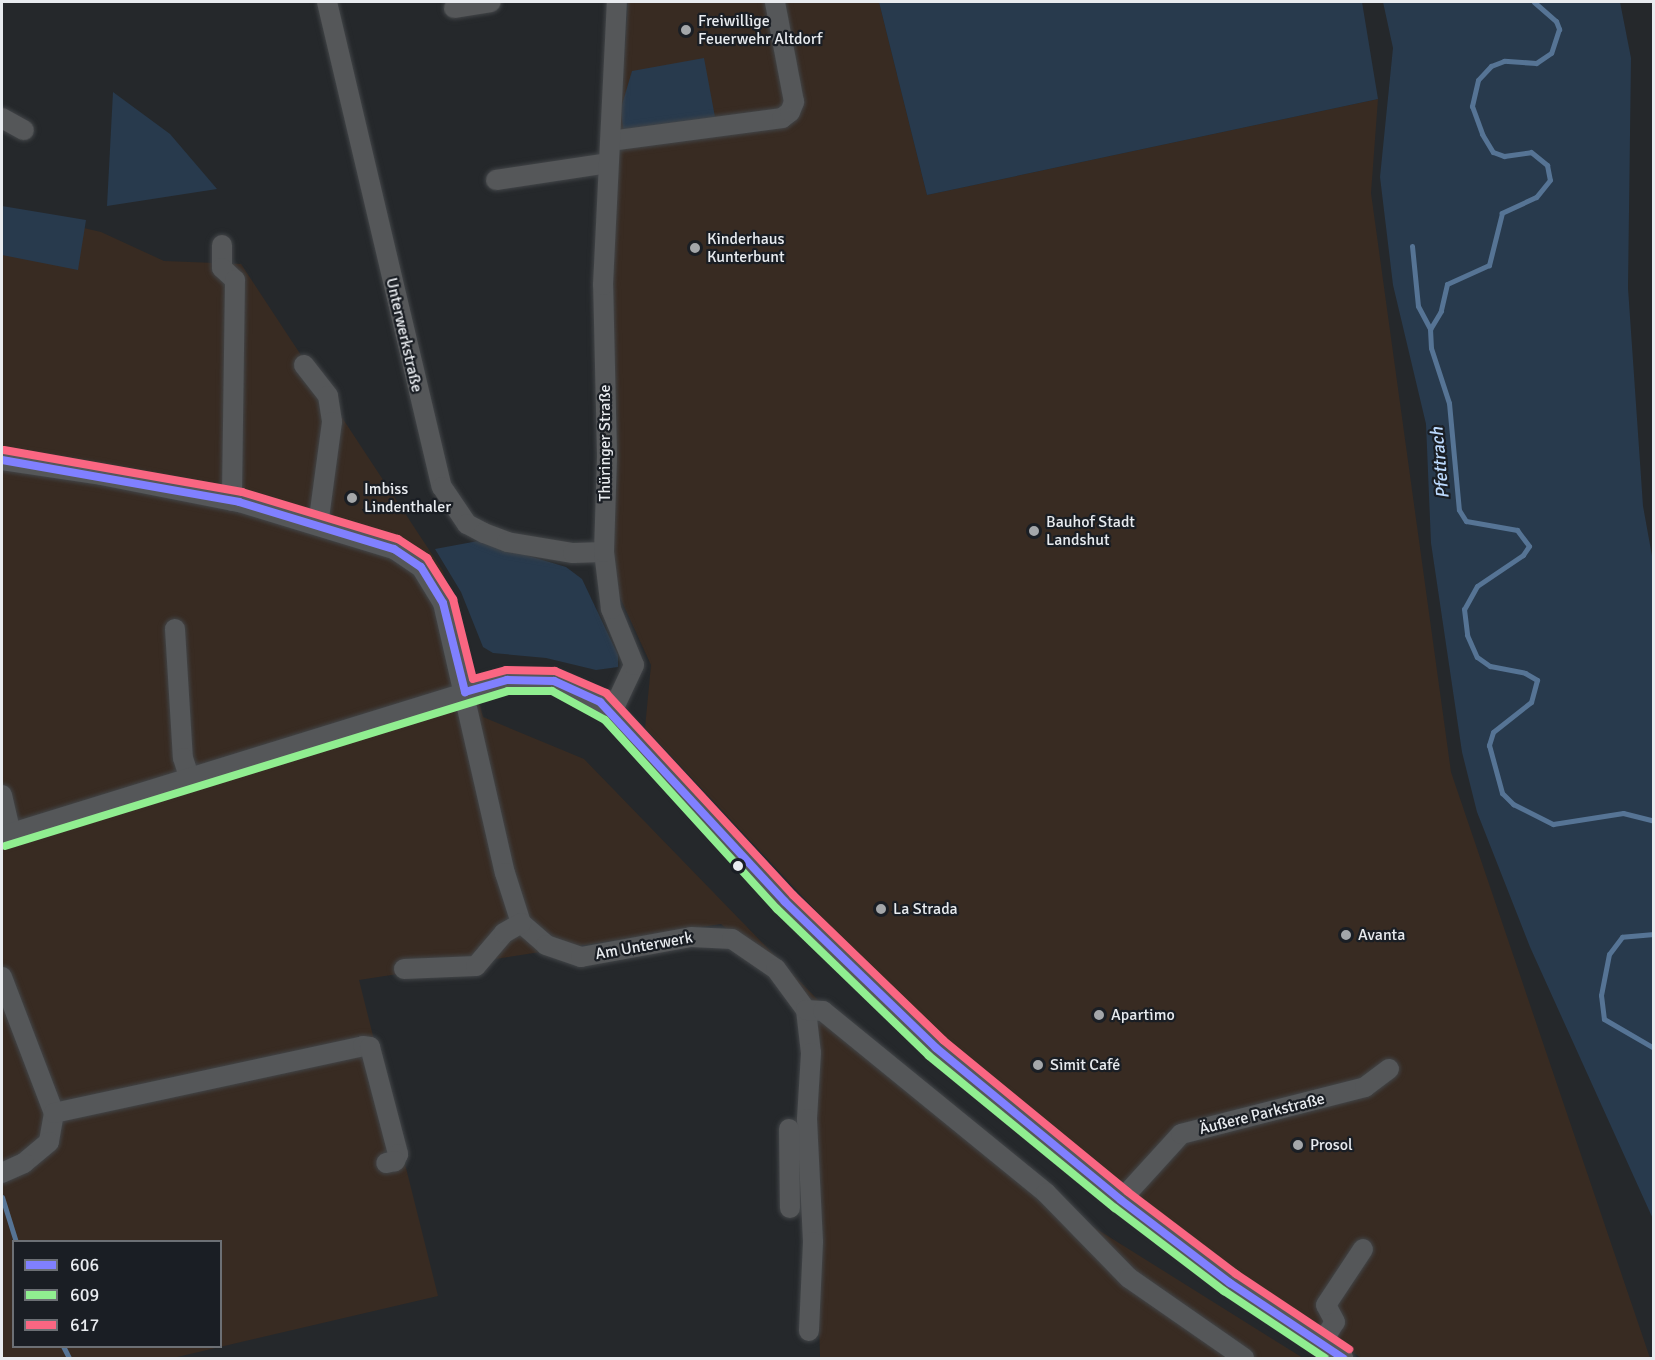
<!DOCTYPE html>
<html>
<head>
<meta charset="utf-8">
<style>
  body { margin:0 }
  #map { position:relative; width:1655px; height:1360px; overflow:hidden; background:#25282b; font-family:Signika,sans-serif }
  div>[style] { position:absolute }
  .commercial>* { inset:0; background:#382b22 }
  .green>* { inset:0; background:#283a4d }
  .stream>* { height:5px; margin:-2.5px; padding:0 2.5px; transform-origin:2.5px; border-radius:2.5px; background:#567495 }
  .roads { filter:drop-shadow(0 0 2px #424548) drop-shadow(0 0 2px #424548) }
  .minor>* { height:20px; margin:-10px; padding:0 10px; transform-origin:10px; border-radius:10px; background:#555759 }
  .bus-1>* { height:8px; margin:-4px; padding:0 4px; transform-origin:4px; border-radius:4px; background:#8080ff }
  .bus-2>* { height:8px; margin:-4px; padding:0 4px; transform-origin:4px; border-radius:4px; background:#90ee90 }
  .bus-3>* { height:8px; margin:-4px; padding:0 4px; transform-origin:4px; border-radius:4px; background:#fa6682 }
  .dots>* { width:16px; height:16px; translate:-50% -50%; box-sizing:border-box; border:3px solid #1a1e24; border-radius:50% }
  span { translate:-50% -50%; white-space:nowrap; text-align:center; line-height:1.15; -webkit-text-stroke:4.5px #1a1e24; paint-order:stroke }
  .poi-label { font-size:16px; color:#e8ebef }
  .left { translate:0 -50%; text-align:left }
  .street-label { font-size:16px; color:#e8ebef }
  .water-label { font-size:18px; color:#bcdafe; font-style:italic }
  .frame { position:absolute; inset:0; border:3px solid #e8ebef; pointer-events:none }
  .legend { position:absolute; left:12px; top:1240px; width:210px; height:108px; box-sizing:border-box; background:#1a1e24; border:2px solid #6c7075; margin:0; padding:8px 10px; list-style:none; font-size:18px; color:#e8ebef }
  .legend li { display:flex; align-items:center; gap:12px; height:30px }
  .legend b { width:30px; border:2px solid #6c7075 }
</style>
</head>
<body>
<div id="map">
  <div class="commercial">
    <div style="clip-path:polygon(628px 2px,879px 2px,927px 195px,1378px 99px,1371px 193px,1451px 772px,1650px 1358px,1361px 1358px,1140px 1203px,923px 1025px,645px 728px,651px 665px,612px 580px,609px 286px)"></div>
    <div style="clip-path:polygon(evenodd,2px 209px,101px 232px,164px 261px,241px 264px,443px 571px,483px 717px,584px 759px,817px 999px,1079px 1218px,1303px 1358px,820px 1358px,811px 1003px,721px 924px,359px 980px,438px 1296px,173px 1358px,2px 1358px,2px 209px,14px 1242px,220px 1242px,220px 1346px,14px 1346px,14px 1242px)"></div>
  </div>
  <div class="green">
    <div style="clip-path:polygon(879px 2px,1362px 2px,1378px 99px,927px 195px)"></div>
    <div style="clip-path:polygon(1383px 2px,1620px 2px,1631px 58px,1628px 288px,1643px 506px,1654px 567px,1653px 1219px,1530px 947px,1477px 812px,1462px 752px,1431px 543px,1426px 424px,1393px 285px,1380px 177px,1393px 48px)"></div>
    <div style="clip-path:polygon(704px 58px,715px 117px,627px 133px,623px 130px,621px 108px,632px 71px)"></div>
    <div style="clip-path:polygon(113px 92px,170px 134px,217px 189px,107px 206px)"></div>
    <div style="clip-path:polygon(2px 206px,86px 220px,78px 270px,2px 255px)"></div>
    <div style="clip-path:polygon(478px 541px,566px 567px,582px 579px,618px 655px,618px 667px,596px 670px,546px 658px,493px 653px,483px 647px,461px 592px,435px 549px)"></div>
  </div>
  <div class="stream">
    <div style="left:1534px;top:2px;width:29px;rotate:41deg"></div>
    <div style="left:1556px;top:21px;width:9px;rotate:69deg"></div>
    <div style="left:1559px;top:29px;width:25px;rotate:108deg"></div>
    <div style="left:1551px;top:53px;width:18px;rotate:146deg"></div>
    <div style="left:1536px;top:63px;width:32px;rotate:-176deg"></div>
    <div style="left:1504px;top:61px;width:14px;rotate:159deg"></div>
    <div style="left:1491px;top:66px;width:19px;rotate:133deg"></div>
    <div style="left:1478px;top:80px;width:27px;rotate:103deg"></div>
    <div style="left:1472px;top:106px;width:30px;rotate:70deg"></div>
    <div style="left:1482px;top:134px;width:21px;rotate:59deg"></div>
    <div style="left:1493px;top:152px;width:12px;rotate:20deg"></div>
    <div style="left:1504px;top:156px;width:27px;rotate:-8deg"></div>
    <div style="left:1531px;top:152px;width:21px;rotate:39deg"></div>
    <div style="left:1547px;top:165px;width:15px;rotate:79deg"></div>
    <div style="left:1550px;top:180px;width:22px;rotate:129deg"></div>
    <div style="left:1536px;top:197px;width:38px;rotate:155deg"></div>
    <div style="left:1502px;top:213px;width:54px;rotate:104deg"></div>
    <div style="left:1489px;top:265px;width:46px;rotate:155.7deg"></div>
    <div style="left:1447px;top:284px;width:28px;rotate:103deg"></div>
    <div style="left:1441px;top:311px;width:21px;rotate:121deg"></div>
    <div style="left:1430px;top:329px;width:19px;rotate:87deg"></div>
    <div style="left:1431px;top:348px;width:58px;rotate:71.9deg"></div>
    <div style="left:1449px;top:403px;width:107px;rotate:84.7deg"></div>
    <div style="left:1459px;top:510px;width:13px;rotate:58deg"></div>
    <div style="left:1466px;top:521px;width:52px;rotate:10deg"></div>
    <div style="left:1517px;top:530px;width:20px;rotate:53deg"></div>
    <div style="left:1529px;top:546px;width:11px;rotate:124deg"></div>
    <div style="left:1523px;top:555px;width:55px;rotate:146deg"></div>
    <div style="left:1477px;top:586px;width:26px;rotate:119deg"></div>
    <div style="left:1464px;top:609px;width:26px;rotate:83deg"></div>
    <div style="left:1467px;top:635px;width:24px;rotate:66deg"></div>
    <div style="left:1477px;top:657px;width:16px;rotate:35deg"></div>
    <div style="left:1490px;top:666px;width:36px;rotate:11deg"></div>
    <div style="left:1525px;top:673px;width:14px;rotate:30deg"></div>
    <div style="left:1537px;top:680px;width:23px;rotate:105deg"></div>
    <div style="left:1531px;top:702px;width:48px;rotate:141.7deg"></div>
    <div style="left:1493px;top:732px;width:14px;rotate:107deg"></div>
    <div style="left:1489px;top:745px;width:50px;rotate:74.8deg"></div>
    <div style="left:1502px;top:793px;width:16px;rotate:45deg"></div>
    <div style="left:1513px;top:804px;width:45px;rotate:26.6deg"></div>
    <div style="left:1553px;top:824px;width:71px;rotate:-8.9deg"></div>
    <div style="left:1623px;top:813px;width:32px;rotate:14deg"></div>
    <div style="left:1412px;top:246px;width:60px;rotate:84.3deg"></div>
    <div style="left:1418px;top:306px;width:26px;rotate:62deg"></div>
    <div style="left:1654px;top:934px;width:32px;rotate:175deg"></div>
    <div style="left:1622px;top:937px;width:21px;rotate:127deg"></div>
    <div style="left:1609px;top:954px;width:42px;rotate:101deg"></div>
    <div style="left:1601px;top:995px;width:24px;rotate:83deg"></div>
    <div style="left:1604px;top:1019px;width:58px;rotate:30.1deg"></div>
    <div style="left:2px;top:1197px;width:47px;rotate:72.7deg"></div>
    <div style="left:63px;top:1346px;width:13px;rotate:63deg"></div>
  </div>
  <div class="roads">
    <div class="minor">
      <div style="left:327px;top:2px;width:498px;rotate:76.7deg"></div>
      <div style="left:442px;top:487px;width:45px;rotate:56deg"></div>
      <div style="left:467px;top:524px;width:19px;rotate:28deg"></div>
      <div style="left:484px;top:533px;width:25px;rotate:21deg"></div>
      <div style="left:507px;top:542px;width:67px;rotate:9.5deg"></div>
      <div style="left:573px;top:553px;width:31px;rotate:-2deg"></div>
      <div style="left:454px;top:8px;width:37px;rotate:-9deg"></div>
      <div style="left:2px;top:118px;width:25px;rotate:29deg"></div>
      <div style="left:610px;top:141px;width:174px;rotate:-7.6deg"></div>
      <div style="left:782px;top:118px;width:10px;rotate:-37deg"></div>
      <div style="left:790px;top:112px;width:11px;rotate:-68deg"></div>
      <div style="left:794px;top:102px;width:102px;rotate:-100.8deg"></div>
      <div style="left:496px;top:180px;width:113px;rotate:-8.6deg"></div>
      <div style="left:222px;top:245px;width:23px;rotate:90deg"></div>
      <div style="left:222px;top:268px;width:18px;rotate:43deg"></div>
      <div style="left:235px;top:280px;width:221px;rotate:90.8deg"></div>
      <div style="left:304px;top:365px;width:39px;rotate:52deg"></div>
      <div style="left:328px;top:396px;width:26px;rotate:81deg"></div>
      <div style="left:332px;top:422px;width:104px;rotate:97.7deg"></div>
      <div style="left:2px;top:460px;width:100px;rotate:8.6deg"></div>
      <div style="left:101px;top:475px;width:141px;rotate:11.1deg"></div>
      <div style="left:239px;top:502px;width:162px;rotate:16.9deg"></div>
      <div style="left:394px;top:549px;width:32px;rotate:34deg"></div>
      <div style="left:421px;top:567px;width:42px;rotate:58.6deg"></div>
      <div style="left:443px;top:603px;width:277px;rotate:77.1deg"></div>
      <div style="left:505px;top:873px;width:52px;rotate:72.3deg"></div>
      <div style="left:521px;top:923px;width:33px;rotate:41deg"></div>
      <div style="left:546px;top:945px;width:37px;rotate:19deg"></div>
      <div style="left:581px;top:957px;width:112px;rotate:-10.3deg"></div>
      <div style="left:691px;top:937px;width:41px;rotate:2.8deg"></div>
      <div style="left:732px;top:939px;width:53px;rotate:34.3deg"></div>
      <div style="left:776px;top:969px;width:51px;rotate:53.8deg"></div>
      <div style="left:806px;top:1010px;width:43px;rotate:83.4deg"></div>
      <div style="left:811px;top:1053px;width:66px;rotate:93.5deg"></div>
      <div style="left:807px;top:1119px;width:123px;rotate:87.2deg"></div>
      <div style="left:813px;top:1242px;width:89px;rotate:92.6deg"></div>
      <div style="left:175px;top:629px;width:129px;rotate:86.5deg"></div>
      <div style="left:183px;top:758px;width:19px;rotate:72deg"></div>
      <div style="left:612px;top:712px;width:52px;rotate:-64.9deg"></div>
      <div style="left:634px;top:665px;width:61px;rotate:-112.3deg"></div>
      <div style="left:611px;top:609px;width:57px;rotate:-97deg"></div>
      <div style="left:604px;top:552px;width:97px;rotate:-88.2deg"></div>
      <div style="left:607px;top:455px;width:170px;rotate:-91.3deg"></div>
      <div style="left:603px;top:285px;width:283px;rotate:-87.2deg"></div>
      <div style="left:2px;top:795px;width:39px;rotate:77deg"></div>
      <div style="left:2px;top:836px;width:529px;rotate:-17.17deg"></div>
      <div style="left:507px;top:680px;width:47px;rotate:1.2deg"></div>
      <div style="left:554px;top:681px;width:26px;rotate:23deg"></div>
      <div style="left:578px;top:691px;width:40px;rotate:32deg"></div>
      <div style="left:612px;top:712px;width:257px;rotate:47.7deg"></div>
      <div style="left:785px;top:902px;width:210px;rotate:44deg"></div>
      <div style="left:936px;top:1048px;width:239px;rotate:39.4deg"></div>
      <div style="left:1121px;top:1200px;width:137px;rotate:37.3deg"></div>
      <div style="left:1230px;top:1283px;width:136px;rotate:33.6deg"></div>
      <div style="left:404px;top:969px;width:72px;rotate:-2.4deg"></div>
      <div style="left:476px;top:966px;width:43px;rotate:-49.7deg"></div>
      <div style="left:504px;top:933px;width:20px;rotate:-30deg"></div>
      <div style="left:2px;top:977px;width:146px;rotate:69.1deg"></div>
      <div style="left:54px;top:1113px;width:29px;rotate:100deg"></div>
      <div style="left:49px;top:1142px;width:33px;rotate:140deg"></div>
      <div style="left:24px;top:1163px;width:24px;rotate:156deg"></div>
      <div style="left:806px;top:1010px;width:17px;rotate:3deg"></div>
      <div style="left:823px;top:1011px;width:288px;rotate:39.2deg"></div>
      <div style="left:1046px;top:1193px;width:119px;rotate:45.7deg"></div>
      <div style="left:1129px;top:1278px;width:140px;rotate:34.8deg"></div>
      <div style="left:54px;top:1113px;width:316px;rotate:-12.2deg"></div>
      <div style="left:363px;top:1046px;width:7px;rotate:8deg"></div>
      <div style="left:370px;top:1047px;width:111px;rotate:75.3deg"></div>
      <div style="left:398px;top:1154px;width:8px;rotate:113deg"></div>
      <div style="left:395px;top:1161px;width:9px;rotate:167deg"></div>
      <div style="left:789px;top:1129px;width:79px;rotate:89.3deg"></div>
      <div style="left:1121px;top:1200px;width:89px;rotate:-47.7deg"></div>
      <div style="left:1181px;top:1134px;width:190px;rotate:-14.3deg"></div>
      <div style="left:1365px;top:1087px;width:30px;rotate:-37deg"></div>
      <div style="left:1321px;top:1344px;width:26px;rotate:-58deg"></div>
      <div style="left:1335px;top:1322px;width:19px;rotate:-118deg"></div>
      <div style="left:1326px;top:1305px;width:67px;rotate:-56.5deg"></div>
    </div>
  </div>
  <div class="bus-1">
    <div style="left:2px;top:460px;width:241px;rotate:10deg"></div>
    <div style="left:239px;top:502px;width:162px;rotate:16.9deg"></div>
    <div style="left:394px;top:549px;width:32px;rotate:34deg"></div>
    <div style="left:421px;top:567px;width:42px;rotate:58.6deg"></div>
    <div style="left:443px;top:603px;width:92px;rotate:76.1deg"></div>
    <div style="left:465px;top:692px;width:44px;rotate:-15.9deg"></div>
    <div style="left:507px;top:680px;width:47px;rotate:1.2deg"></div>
    <div style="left:554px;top:681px;width:51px;rotate:24.5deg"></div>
    <div style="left:600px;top:702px;width:272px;rotate:47.2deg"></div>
    <div style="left:785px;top:902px;width:210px;rotate:44deg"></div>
    <div style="left:936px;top:1048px;width:239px;rotate:39.4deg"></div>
    <div style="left:1121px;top:1200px;width:137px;rotate:37.3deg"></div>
    <div style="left:1230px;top:1283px;width:136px;rotate:33.6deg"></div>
  </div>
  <div class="bus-2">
    <div style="left:5px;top:846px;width:526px;rotate:-17.13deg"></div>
    <div style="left:508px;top:691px;width:44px"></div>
    <div style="left:552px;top:691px;width:60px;rotate:28.7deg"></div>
    <div style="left:605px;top:720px;width:256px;rotate:47.7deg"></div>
    <div style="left:777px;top:909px;width:211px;rotate:44deg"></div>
    <div style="left:929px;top:1056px;width:240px;rotate:39.3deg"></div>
    <div style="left:1115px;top:1208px;width:137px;rotate:37.3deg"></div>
    <div style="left:1224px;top:1291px;width:121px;rotate:33.6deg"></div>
  </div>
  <div class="bus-3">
    <div style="left:4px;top:450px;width:242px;rotate:10deg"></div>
    <div style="left:242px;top:492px;width:163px;rotate:16.8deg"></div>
    <div style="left:398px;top:539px;width:35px;rotate:33deg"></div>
    <div style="left:427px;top:558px;width:49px;rotate:57.6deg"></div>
    <div style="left:453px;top:599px;width:82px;rotate:76deg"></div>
    <div style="left:473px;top:679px;width:34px;rotate:-15deg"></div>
    <div style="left:506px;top:670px;width:49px;rotate:1.2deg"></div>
    <div style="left:555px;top:671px;width:56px;rotate:23.3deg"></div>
    <div style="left:606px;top:693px;width:275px;rotate:47.2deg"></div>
    <div style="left:793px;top:895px;width:209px;rotate:44deg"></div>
    <div style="left:943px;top:1040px;width:239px;rotate:39.4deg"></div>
    <div style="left:1128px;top:1192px;width:136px;rotate:37.2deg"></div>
    <div style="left:1236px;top:1274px;width:136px;rotate:33.6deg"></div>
  </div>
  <div class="dots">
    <div style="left:686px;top:30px;background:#a4a7aa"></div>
    <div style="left:695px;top:248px;background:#a4a7aa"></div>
    <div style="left:352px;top:498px;background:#a4a7aa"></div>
    <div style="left:1034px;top:531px;background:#a4a7aa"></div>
    <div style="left:738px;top:866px;background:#e8ebef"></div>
    <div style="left:881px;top:909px;background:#a4a7aa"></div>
    <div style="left:1346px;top:935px;background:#a4a7aa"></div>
    <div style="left:1099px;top:1015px;background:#a4a7aa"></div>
    <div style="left:1038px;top:1065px;background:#a4a7aa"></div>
    <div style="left:1298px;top:1145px;background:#a4a7aa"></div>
  </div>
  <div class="poi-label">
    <span class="left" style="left:698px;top:30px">Freiwillige<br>Feuerwehr Altdorf</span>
    <span class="left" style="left:707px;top:248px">Kinderhaus<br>Kunterbunt</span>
    <span class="left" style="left:364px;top:498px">Imbiss<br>Lindenthaler</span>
    <span class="left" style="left:1046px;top:531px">Bauhof Stadt<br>Landshut</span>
    <span class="left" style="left:893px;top:909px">La Strada</span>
    <span class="left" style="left:1358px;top:935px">Avanta</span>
    <span class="left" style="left:1111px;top:1015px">Apartimo</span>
    <span class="left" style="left:1050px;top:1065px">Simit Café</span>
    <span class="left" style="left:1310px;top:1145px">Prosol</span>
  </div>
  <div class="street-label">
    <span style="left:404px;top:335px;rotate:77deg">Unterwerkstraße</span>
    <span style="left:605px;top:443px;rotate:-90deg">Thüringer Straße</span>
    <span style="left:644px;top:946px;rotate:-10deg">Am Unterwerk</span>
    <span style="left:1262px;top:1114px;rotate:-14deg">Äußere Parkstraße</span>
  </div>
  <div class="water-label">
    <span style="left:1440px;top:463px;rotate:-95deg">Pfettrach</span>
  </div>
  <div class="frame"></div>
  <ul class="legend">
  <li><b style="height:8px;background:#8080ff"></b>606</li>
  <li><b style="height:8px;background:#90ee90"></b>609</li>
  <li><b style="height:8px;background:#fa6682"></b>617</li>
  </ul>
</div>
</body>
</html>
